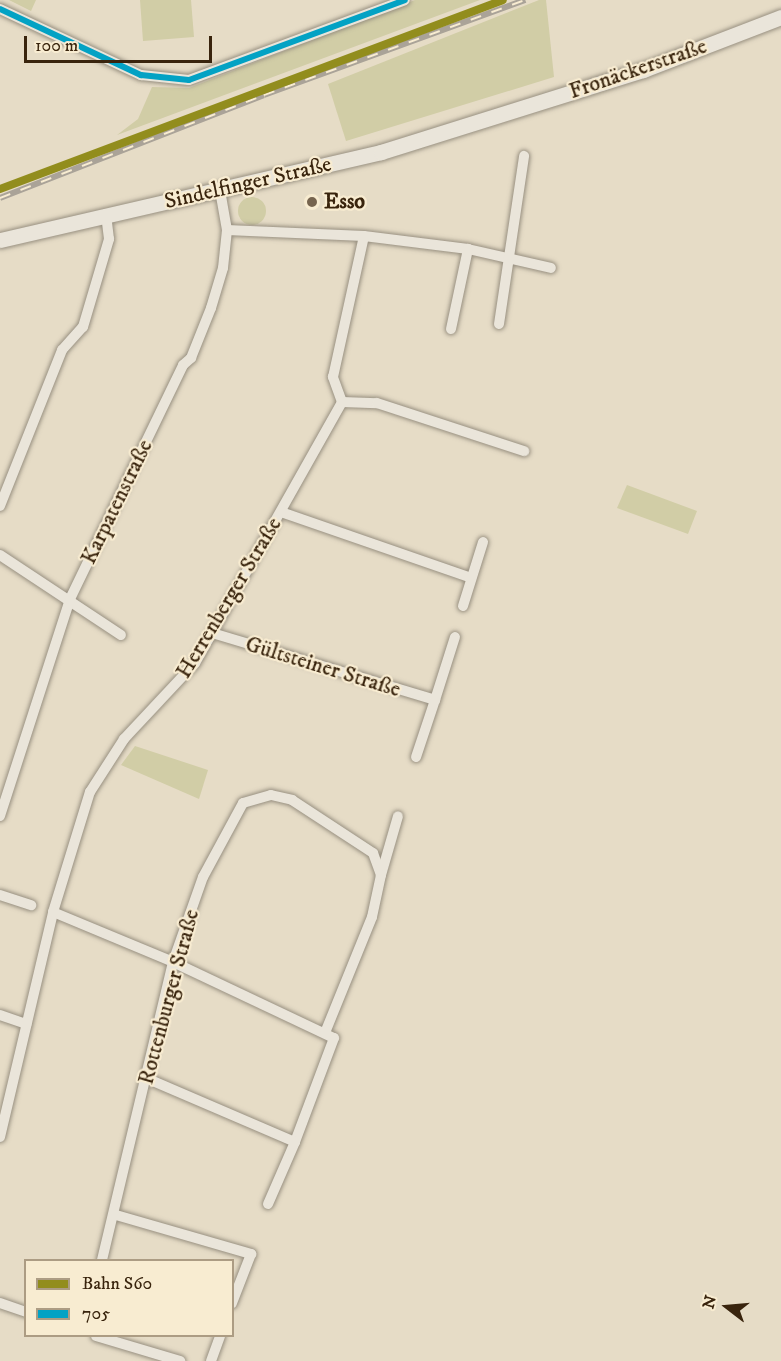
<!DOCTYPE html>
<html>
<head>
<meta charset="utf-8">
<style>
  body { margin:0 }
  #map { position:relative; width:781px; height:1361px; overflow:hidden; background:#e6dcc6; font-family:"IM FELL DW Pica",serif }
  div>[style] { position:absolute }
  .green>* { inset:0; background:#d1cda6 }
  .round { border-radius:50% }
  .roads { filter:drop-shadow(0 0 2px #989081) drop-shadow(0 0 2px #989081) }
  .street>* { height:10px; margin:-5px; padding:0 5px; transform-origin:5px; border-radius:5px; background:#eae5da }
  .secondary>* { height:15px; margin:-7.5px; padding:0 7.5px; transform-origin:7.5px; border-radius:7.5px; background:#eae5da }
  .rail>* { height:6px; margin-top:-3px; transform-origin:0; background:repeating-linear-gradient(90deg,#f8ecd1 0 11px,#aaa398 0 22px); box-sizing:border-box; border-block:2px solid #aaa398 }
  .bus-1>* { height:6px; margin:-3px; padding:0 3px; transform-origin:3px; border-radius:3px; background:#03a2c4 }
  .rail-1>* { height:8px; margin:-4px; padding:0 4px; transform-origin:4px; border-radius:4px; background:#928d1d }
  .dots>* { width:16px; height:16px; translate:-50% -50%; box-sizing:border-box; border:3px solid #f8ecd1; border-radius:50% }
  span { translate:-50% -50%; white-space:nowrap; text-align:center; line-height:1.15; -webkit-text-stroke:4.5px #f8ecd1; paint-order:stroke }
  .street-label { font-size:22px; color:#39240d }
  .poi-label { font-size:22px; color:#39240d; font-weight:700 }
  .left { translate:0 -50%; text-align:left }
  .legend { position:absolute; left:24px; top:1259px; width:210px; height:78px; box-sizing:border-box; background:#f8ecd1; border:2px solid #ac9c83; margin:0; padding:8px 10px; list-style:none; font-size:18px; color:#39240d }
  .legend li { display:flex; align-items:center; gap:12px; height:30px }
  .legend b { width:30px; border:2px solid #ac9c83 }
  .north { position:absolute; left:697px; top:1277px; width:60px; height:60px; -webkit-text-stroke:4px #f8ecd1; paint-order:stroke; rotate:286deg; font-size:16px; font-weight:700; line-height:24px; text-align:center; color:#39240d }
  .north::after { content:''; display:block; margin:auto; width:21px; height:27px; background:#39240d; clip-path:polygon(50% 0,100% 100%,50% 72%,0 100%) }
  .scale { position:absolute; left:24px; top:36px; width:188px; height:27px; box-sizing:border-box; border:3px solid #39240d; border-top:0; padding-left:8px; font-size:18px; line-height:21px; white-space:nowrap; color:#39240d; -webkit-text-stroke:4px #f8ecd1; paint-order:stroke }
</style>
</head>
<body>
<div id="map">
  <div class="green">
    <div style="clip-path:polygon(9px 0,36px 0,31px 11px)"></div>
    <div style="clip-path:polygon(140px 0,191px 0,194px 37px,143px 41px)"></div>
    <div style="clip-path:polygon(415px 0,480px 0,117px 135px,138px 119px,152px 87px,189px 88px)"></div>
    <div style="clip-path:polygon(539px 0,546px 0,554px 77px,346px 141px,328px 84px)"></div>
    <div class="round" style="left:238px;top:197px;width:28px;height:28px"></div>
    <div style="clip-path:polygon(627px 485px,697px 511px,688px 534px,617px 508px)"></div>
    <div style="clip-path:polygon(135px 746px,208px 770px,199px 799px,121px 765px)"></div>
  </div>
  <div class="roads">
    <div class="street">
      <div style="left:0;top:9px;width:156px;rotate:25.1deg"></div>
      <div style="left:141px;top:75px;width:48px;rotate:5.9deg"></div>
      <div style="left:189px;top:80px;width:230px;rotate:-20.3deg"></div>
      <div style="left:227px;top:230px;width:137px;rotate:2.5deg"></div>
      <div style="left:364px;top:236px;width:105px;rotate:7.1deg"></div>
      <div style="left:468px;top:249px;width:85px;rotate:12.9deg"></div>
      <div style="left:499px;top:324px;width:170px;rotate:-81.5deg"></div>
      <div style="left:451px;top:329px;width:82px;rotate:-78deg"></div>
      <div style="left:342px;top:402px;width:27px;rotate:-110deg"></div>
      <div style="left:333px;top:377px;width:144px;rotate:-77.6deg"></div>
      <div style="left:0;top:506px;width:168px;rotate:-68.3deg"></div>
      <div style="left:62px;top:350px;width:31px;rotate:-48deg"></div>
      <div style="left:83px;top:327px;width:92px;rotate:-73.5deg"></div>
      <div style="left:109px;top:239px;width:25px;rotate:-97deg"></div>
      <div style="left:281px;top:512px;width:199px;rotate:19.1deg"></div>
      <div style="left:0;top:555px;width:145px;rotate:33.5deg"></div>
      <div style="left:463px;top:606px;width:67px;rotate:-72.6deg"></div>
      <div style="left:212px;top:633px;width:233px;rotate:16.7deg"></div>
      <div style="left:435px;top:700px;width:60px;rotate:108.4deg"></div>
      <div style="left:435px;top:700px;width:66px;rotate:-72.4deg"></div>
      <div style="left:0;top:816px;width:228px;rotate:-72.1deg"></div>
      <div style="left:70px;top:599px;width:260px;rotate:-64.2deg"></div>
      <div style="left:183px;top:365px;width:11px;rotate:-41deg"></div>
      <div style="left:191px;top:358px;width:54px;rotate:-68.2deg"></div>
      <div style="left:211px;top:308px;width:42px;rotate:-73.3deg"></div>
      <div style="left:223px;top:268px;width:38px;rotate:-84deg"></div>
      <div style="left:227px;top:230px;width:39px;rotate:-100deg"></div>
      <div style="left:381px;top:875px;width:61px;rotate:-73.9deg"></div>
      <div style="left:0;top:895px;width:33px;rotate:18deg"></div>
      <div style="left:53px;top:912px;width:130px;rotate:22.6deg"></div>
      <div style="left:173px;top:962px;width:178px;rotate:25.3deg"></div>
      <div style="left:334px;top:1038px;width:111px;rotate:110.6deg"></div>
      <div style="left:295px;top:1142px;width:162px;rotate:-156.8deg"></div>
      <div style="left:0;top:1015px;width:28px;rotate:19deg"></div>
      <div style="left:0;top:1137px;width:231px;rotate:-76.7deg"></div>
      <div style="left:53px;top:912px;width:126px;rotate:-72.9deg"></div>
      <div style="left:90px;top:792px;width:63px;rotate:-57.3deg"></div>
      <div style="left:124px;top:739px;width:104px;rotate:-46.9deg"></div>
      <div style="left:195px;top:663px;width:300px;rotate:-60.6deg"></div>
      <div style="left:342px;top:402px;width:35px;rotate:2deg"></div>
      <div style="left:377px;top:403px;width:155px;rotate:18.1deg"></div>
      <div style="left:268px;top:1204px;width:68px;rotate:-66.5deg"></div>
      <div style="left:116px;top:1215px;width:141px;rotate:16.1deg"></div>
      <div style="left:251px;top:1254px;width:53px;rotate:111.2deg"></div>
      <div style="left:102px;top:1260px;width:306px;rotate:-76.6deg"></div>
      <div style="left:173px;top:962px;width:90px;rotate:-70.6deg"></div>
      <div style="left:203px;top:877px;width:84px;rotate:-61.6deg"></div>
      <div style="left:243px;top:803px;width:29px;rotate:-16deg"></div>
      <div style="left:271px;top:795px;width:22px;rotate:13deg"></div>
      <div style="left:292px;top:800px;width:97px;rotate:33.2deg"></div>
      <div style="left:373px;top:853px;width:23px;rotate:70deg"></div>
      <div style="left:381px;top:875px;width:43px;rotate:102.1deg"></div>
      <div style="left:372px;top:917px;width:125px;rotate:112.1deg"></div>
      <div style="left:0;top:1303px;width:28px;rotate:19deg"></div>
      <div style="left:96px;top:1336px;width:88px;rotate:16.6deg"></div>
      <div style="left:211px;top:1361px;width:27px;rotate:-70deg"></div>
    </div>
    <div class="secondary">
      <div style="left:0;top:240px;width:391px;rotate:-13deg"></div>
      <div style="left:381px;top:152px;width:275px;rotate:-17.4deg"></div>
      <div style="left:643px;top:70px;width:148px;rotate:-21deg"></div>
    </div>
  </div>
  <div class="rail">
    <div style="left:0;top:198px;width:283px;rotate:-21.3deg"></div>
    <div style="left:264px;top:95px;width:278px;rotate:-20deg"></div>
  </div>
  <div class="bus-1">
    <div style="left:0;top:9px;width:156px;rotate:25.1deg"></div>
    <div style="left:141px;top:75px;width:48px;rotate:5.9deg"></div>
    <div style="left:189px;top:80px;width:230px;rotate:-20.3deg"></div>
  </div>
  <div class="rail-1">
    <div style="left:0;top:189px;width:537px;rotate:-20.59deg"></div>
  </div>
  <div class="dots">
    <div style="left:312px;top:202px;background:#76644e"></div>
  </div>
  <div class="street-label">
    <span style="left:638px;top:69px;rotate:-19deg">Fronäckerstraße</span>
    <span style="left:248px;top:183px;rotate:-13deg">Sindelfinger Straße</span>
    <span style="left:117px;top:502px;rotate:-64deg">Karpatenstraße</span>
    <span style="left:229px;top:598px;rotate:-59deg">Herrenberger Straße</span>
    <span style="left:323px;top:667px;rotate:17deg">Gültsteiner Straße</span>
    <span style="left:169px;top:997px;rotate:-75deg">Rottenburger Straße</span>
  </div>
  <div class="poi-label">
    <span class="left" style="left:324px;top:202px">Esso</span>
  </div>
  <ul class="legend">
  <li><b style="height:8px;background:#928d1d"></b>Bahn S60</li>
  <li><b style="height:8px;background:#03a2c4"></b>705</li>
  </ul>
  <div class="north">N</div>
  <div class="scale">100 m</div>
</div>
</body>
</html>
